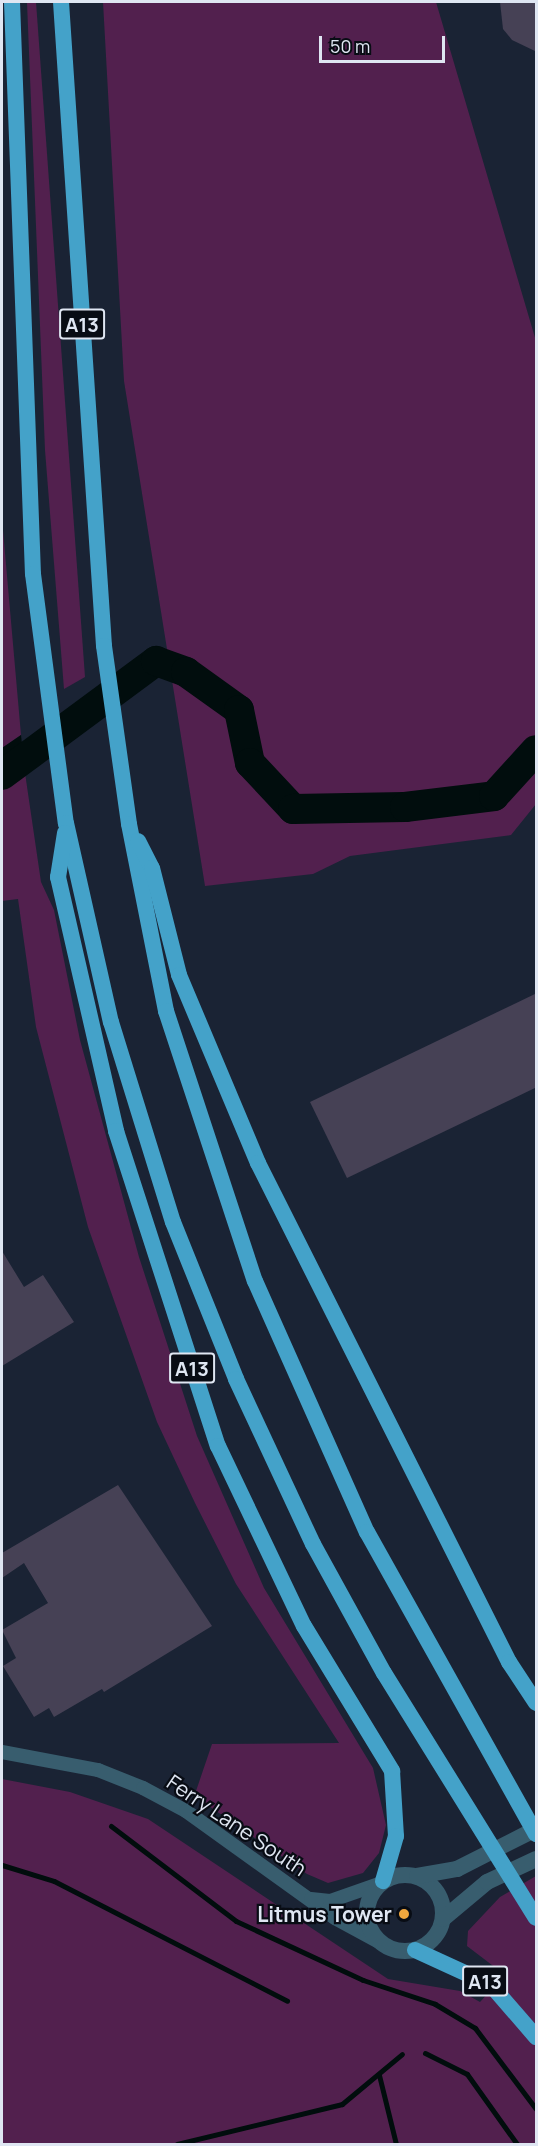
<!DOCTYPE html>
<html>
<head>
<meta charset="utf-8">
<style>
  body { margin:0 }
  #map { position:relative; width:538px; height:2146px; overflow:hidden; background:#1a2334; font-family:Manrope,sans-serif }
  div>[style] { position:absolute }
  .green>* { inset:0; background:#52204e }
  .water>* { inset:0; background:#010d0d }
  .stream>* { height:5px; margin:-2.5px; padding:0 2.5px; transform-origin:2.5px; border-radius:2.5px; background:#010d0d }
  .river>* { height:30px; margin:-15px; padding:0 15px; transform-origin:15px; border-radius:15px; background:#010d0d }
  .building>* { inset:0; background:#464155 }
  .minor>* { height:14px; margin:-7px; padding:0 7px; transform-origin:7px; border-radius:7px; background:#385d6e }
  .tertiary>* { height:16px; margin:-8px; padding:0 8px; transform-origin:8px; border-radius:8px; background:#385d6e }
  .tertiary>.ring { margin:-8px; padding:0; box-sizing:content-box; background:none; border:16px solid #385d6e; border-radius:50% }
  .trunk>* { height:16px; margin:-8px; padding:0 8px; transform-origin:8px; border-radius:8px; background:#44a2c9 }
  .trunk-bridge>* { height:16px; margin:-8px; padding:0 8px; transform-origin:8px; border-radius:8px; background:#44a2c9 }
  .dots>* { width:16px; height:16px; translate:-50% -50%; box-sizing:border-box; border:3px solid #080c14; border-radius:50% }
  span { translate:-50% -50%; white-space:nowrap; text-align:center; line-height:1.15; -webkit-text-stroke:4.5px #080c14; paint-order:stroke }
  .shield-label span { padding:2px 4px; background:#080c14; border:2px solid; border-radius:4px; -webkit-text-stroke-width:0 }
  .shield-label { font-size:20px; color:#dfe6f2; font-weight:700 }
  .street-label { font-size:21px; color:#dfe6f2 }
  .poi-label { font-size:21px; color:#dfe6f2; font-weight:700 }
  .right { translate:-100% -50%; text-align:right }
  .frame { position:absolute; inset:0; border:3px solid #dfe6f2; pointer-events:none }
  .scale { position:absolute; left:319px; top:36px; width:126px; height:27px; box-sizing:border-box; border:3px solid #dfe6f2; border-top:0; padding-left:8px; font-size:18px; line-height:21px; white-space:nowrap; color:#dfe6f2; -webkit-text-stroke:4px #080c14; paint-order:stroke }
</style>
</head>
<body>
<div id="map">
  <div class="green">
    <div style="clip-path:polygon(27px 2px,36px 2px,85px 677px,64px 689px,45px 450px)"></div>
    <div style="clip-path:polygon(103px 2px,436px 2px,536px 341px,536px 804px,511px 835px,350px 856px,313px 874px,205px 886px,124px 381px)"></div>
    <div style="clip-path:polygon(2px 519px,21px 735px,2px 748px)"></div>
    <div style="clip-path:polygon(25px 773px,41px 882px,54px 910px,80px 1040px,139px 1257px,197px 1436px,264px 1588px,373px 1768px,386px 1825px,379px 1853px,363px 1873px,328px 1883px,307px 1874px,206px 1804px,196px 1791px,212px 1744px,339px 1743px,236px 1584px,195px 1503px,157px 1422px,88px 1227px,36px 1027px,18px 899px,2px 901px,2px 790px)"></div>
    <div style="clip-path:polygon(2px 1779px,70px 1792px,148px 1819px,388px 1979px,460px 1991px,480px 2002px,505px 1975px,467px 1946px,468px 1931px,500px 1897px,536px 1876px,536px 2144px,2px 2144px)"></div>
  </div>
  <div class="water">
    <div style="clip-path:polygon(21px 735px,25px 773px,2px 790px,2px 748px)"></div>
  </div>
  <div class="stream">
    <div style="left:111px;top:1826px;width:157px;rotate:37.2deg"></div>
    <div style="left:236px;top:1921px;width:140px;rotate:24.9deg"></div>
    <div style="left:363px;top:1980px;width:76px;rotate:18.4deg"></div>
    <div style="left:435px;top:2004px;width:47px;rotate:31deg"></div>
    <div style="left:475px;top:2028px;width:101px;rotate:53deg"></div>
    <div style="left:2px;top:1865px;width:54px;rotate:17.1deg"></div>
    <div style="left:54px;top:1881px;width:262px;rotate:27.2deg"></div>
    <div style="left:425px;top:2053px;width:47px;rotate:26.6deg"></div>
    <div style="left:467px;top:2074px;width:86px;rotate:54.5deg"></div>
    <div style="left:379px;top:2075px;width:71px;rotate:76.2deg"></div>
    <div style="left:177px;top:2144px;width:170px;rotate:-13.6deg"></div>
    <div style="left:342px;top:2104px;width:78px;rotate:-39.8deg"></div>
  </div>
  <div class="river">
    <div style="left:2px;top:775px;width:192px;rotate:-36.5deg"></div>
    <div style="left:156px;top:661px;width:32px;rotate:20deg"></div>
    <div style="left:186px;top:672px;width:65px;rotate:35.6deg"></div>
    <div style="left:239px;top:710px;width:54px;rotate:78.3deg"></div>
    <div style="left:250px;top:763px;width:63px;rotate:46.9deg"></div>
    <div style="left:293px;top:809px;width:112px;rotate:-1deg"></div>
    <div style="left:405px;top:807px;width:90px;rotate:-7deg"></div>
    <div style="left:494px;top:796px;width:62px;rotate:-47.6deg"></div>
  </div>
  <div class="building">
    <div style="clip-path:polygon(500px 2px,537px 2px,537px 52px,512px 40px,503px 29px)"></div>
    <div style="clip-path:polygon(537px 993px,537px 1087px,347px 1178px,310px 1102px)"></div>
    <div style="clip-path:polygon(2px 1251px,24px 1287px,43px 1275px,74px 1322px,2px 1366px)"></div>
    <div style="clip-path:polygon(118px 1485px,212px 1626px,104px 1692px,102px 1689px,54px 1717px,49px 1708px,34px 1717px,3px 1666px,16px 1658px,2px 1630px,48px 1603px,24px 1563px,2px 1578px,2px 1553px)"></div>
  </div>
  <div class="minor">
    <div style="left:2px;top:1752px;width:98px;rotate:10.6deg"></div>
    <div style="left:98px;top:1770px;width:48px;rotate:21.8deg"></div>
    <div style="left:143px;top:1788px;width:49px;rotate:28.1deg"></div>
    <div style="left:186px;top:1811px;width:183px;rotate:35.7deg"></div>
    <div style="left:335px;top:1918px;width:63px;rotate:28.6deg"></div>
    <div style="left:311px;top:1899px;width:19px;rotate:6deg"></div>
    <div style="left:330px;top:1901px;width:52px;rotate:-19.1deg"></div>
  </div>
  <div class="tertiary">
    <div class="ring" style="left:367px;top:1875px;width:60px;height:60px"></div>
    <div style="left:417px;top:1876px;width:41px;rotate:-9.9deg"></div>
    <div style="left:457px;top:1869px;width:89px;rotate:-26.9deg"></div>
    <div style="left:443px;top:1919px;width:57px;rotate:-40.1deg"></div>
    <div style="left:487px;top:1882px;width:54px;rotate:-25.1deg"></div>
  </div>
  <div class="trunk">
    <div style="left:12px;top:2px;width:572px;rotate:87.9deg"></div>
    <div style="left:33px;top:574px;width:251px;rotate:82.5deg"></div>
    <div style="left:66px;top:823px;width:204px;rotate:77.3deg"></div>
    <div style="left:111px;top:1022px;width:209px;rotate:72.8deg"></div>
    <div style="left:173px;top:1222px;width:169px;rotate:68.1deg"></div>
    <div style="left:236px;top:1379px;width:182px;rotate:65deg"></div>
    <div style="left:61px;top:2px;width:645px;rotate:86.18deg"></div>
    <div style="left:104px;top:646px;width:180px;rotate:82deg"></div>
    <div style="left:129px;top:824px;width:191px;rotate:78.8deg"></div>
    <div style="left:166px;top:1011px;width:284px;rotate:71.8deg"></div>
    <div style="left:255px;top:1281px;width:275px;rotate:66deg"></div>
    <div style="left:65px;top:833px;width:45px;rotate:99deg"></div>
    <div style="left:58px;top:877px;width:261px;rotate:77.1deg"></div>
    <div style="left:116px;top:1131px;width:331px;rotate:72.1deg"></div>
    <div style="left:218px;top:1446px;width:199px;rotate:64.5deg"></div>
    <div style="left:304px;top:1626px;width:170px;rotate:58.7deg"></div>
    <div style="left:392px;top:1771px;width:65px;rotate:86.5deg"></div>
    <div style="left:396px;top:1836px;width:47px;rotate:106.1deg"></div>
    <div style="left:138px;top:841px;width:30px;rotate:63deg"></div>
    <div style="left:152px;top:868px;width:110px;rotate:75.8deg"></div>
    <div style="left:179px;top:975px;width:204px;rotate:67.2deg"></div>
    <div style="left:258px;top:1163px;width:559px;rotate:63.3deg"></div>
    <div style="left:509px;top:1662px;width:49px;rotate:56.6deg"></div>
    <div style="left:415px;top:1950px;width:84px;rotate:24.7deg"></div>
    <div style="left:491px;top:1985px;width:69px;rotate:49.1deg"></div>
  </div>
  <div class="trunk-bridge">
    <div style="left:367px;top:1532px;width:346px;rotate:60.8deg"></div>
    <div style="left:313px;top:1544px;width:147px;rotate:61.2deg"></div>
    <div style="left:384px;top:1673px;width:288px;rotate:58.2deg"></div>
  </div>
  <div class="dots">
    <div style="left:404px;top:1914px;background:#f0a73e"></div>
  </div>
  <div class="shield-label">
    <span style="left:82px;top:324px">A13</span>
    <span style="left:192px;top:1368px">A13</span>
    <span style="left:485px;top:1981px">A13</span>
  </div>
  <div class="street-label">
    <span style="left:237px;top:1825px;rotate:34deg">Ferry Lane South</span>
  </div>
  <div class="poi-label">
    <span class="right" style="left:392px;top:1914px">Litmus Tower</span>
  </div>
  <div class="frame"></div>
  <div class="scale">50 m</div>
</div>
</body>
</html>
